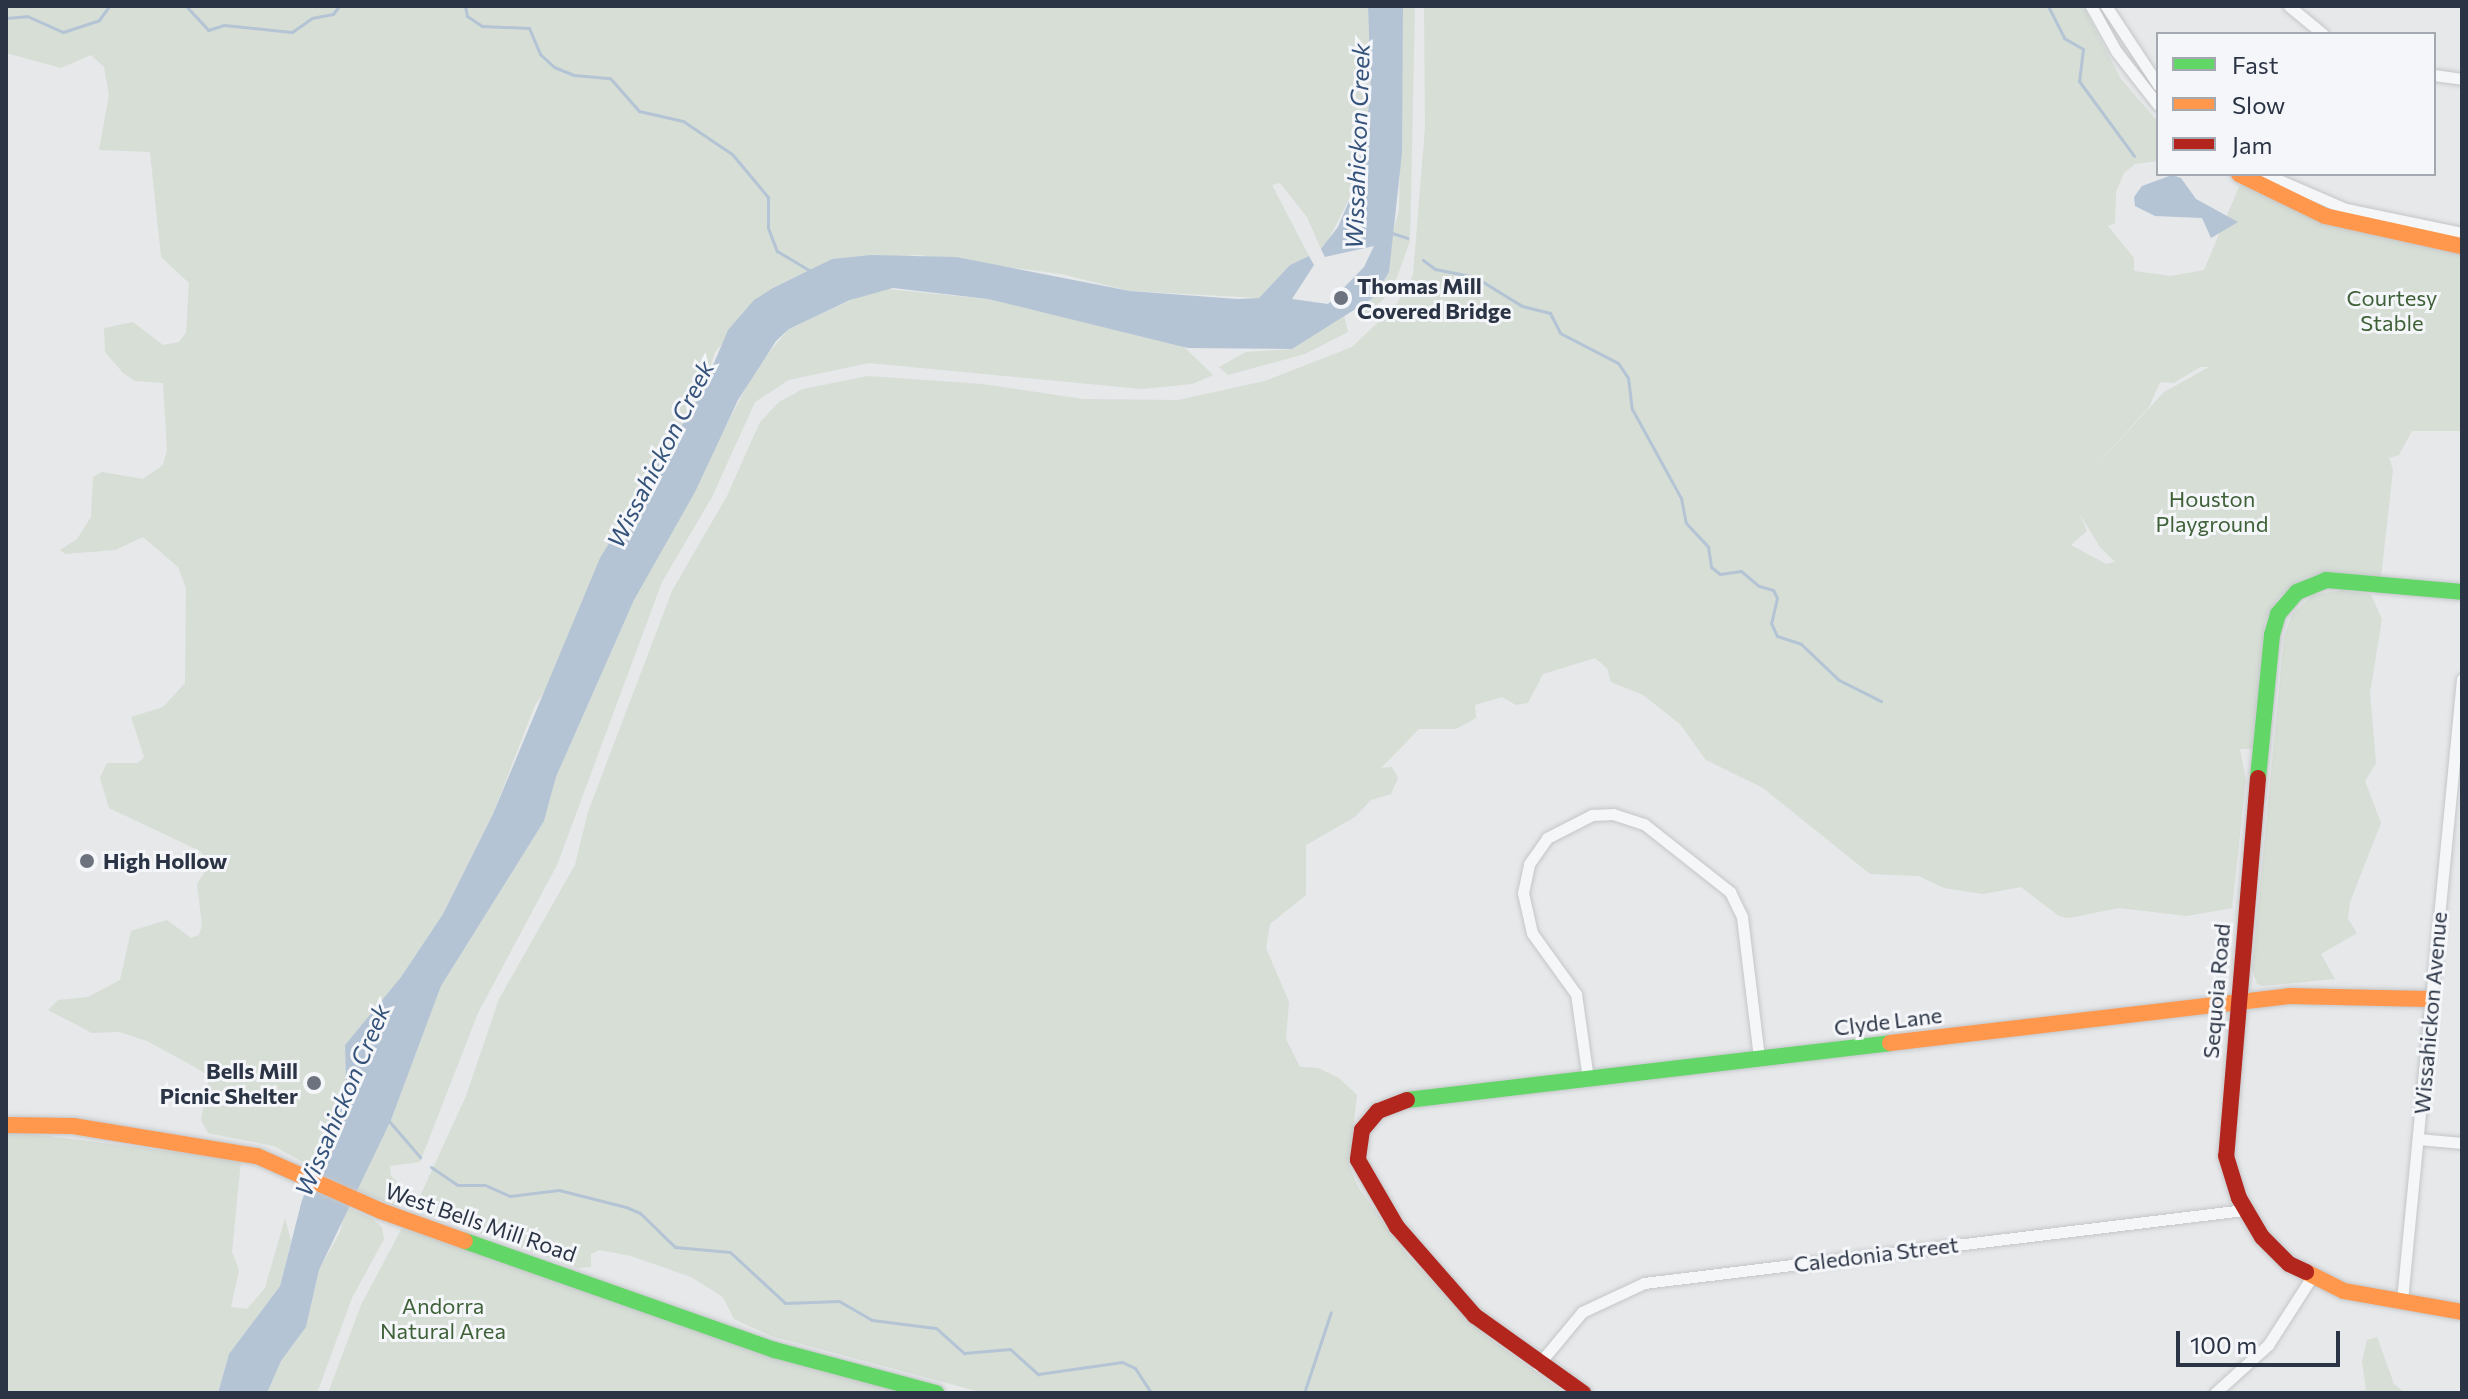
<!DOCTYPE html>
<html>
<head>
<meta charset="utf-8">
<style>
  body { margin:0 }
  #map { position:relative; width:2468px; height:1399px; overflow:hidden; background:#e6e8ea; font-family:Commissioner,sans-serif }
  div>[style] { position:absolute }
  .green>* { inset:0; background:#d6ded6 }
  .water>* { inset:0; background:#b4c4d5 }
  .stream>* { height:3px; margin:-1.5px; padding:0 1.5px; transform-origin:1.5px; border-radius:1.5px; background:#b4c4d5 }
  .roads { filter:drop-shadow(0 0 2px #c4c6c8) drop-shadow(0 0 2px #c4c6c8) }
  .street>* { height:11px; margin:-5.5px; padding:0 5.5px; transform-origin:5.5px; border-radius:5.5px; background:#f5f6f7 }
  .fast>* { height:16px; margin:-8px; padding:0 8px; transform-origin:8px; border-radius:8px; background:#63d668 }
  .slow>* { height:16px; margin:-8px; padding:0 8px; transform-origin:8px; border-radius:8px; background:#ff974d }
  .jam>* { height:16px; margin:-8px; padding:0 8px; transform-origin:8px; border-radius:8px; background:#b3261e }
  .dots>* { width:22px; height:22px; translate:-50% -50%; box-sizing:border-box; border:4px solid #f4f6f9; border-radius:50% }
  span { translate:-50% -50%; white-space:nowrap; text-align:center; line-height:1.15; -webkit-text-stroke:6px #f4f6f9; paint-order:stroke }
  .poi-label { font-size:22px; color:#2b3445; font-weight:700 }
  .left { translate:0 -50%; text-align:left }
  .right { translate:-100% -50%; text-align:right }
  .park-label { font-size:22px; color:#3f6138 }
  .street-label { font-size:22px; color:#2b3445 }
  .water-label { font-size:24px; color:#34527a; font-style:italic }
  .frame { position:absolute; inset:0; border:8px solid #2b3445; pointer-events:none }
  .legend { position:absolute; left:2156px; top:32px; width:280px; height:144px; box-sizing:border-box; background:#f4f6f9; border:2px solid #a4a8b1; margin:0; padding:10px 14px; list-style:none; font-size:24px; color:#2b3445 }
  .legend li { display:flex; align-items:center; gap:16px; height:40px }
  .legend b { width:40px; border:2px solid #a4a8b1 }
  .scale { position:absolute; left:2176px; top:1331px; width:164px; height:36px; box-sizing:border-box; border:4px solid #2b3445; border-top:0; padding-left:10px; font-size:24px; line-height:28px; white-space:nowrap; color:#2b3445; -webkit-text-stroke:6px #f4f6f9; paint-order:stroke }
</style>
</head>
<body>
<div id="map">
  <div class="green">
    <div style="clip-path:polygon(6px 6px,1368px 6px,1371px 94px,1355px 187px,1326px 245px,1321px 249px,1307px 217px,1280px 183px,1272px 185px,1309px 256px,1290px 265px,1259px 298px,1130px 291px,1061px 274px,919px 255px,832px 259px,773px 288px,715px 352px,701px 394px,615px 529px,550px 684px,535px 705px,493px 814px,443px 914px,401px 977px,345px 1045px,346px 1082px,315px 1169px,274px 1146px,208px 1133px,201px 1120px,209px 1076px,193px 1066px,147px 1041px,119px 1032px,92px 1033px,48px 1010px,58px 1000px,88px 997px,120px 980px,131px 931px,167px 920px,191px 938px,199px 935px,202px 925px,197px 884px,210px 864px,200px 851px,109px 808px,100px 778px,107px 763px,138px 763px,144px 757px,131px 717px,163px 707px,185px 683px,186px 588px,178px 567px,143px 537px,115px 550px,65px 554px,60px 550px,77px 539px,91px 517px,93px 477px,102px 472px,143px 479px,163px 465px,167px 450px,163px 383px,135px 381px,123px 373px,105px 352px,104px 328px,133px 322px,163px 345px,179px 342px,186px 333px,189px 283px,161px 257px,150px 152px,99px 150px,109px 95px,104px 67px,91px 55px,61px 68px,6px 53px)"></div>
    <div style="clip-path:polygon(1403px 6px,1415px 6px,1410px 241px,1392px 291px,1362px 319px,1356px 309px,1373px 298px,1399px 211px)"></div>
    <div style="clip-path:polygon(evenodd,1424px 6px,2083px 6px,2121px 79px,2158px 122px,2158px 161px,2135px 164px,2124px 173px,2116px 192px,2115px 223px,2108px 226px,2134px 258px,2134px 271px,2171px 276px,2204px 270px,2241px 182px,2329px 224px,2462px 251px,2462px 431px,2412px 431px,2399px 455px,2389px 458px,2393px 470px,2381px 577px,2323px 573px,2303px 579px,2279px 597px,2265px 621px,2252px 749px,2240px 749px,2246px 780px,2232px 908px,2187px 916px,2119px 908px,2069px 918px,2059px 916px,2021px 887px,1983px 894px,1944px 888px,1919px 876px,1870px 874px,1763px 788px,1706px 760px,1680px 724px,1643px 695px,1611px 682px,1607px 668px,1595px 658px,1543px 674px,1528px 703px,1516px 705px,1502px 697px,1475px 705px,1476px 718px,1456px 729px,1419px 729px,1381px 768px,1392px 767px,1398px 778px,1391px 794px,1371px 800px,1355px 817px,1306px 845px,1306px 895px,1270px 924px,1266px 948px,1289px 1002px,1286px 1039px,1300px 1067px,1318px 1068px,1339px 1078px,1357px 1095px,1349px 1165px,1358px 1187px,1408px 1256px,1484px 1334px,1564px 1393px,984px 1393px,771px 1336px,734px 1319px,723px 1297px,691px 1277px,631px 1256px,599px 1250px,591px 1254px,591px 1267px,577px 1268px,419px 1211px,417px 1203px,466px 1096px,499px 999px,575px 865px,588px 812px,672px 591px,727px 496px,760px 422px,779px 402px,803px 389px,868px 376px,982px 384px,1083px 399px,1178px 400px,1265px 381px,1352px 347px,1396px 305px,1413px 275px,1425px 128px,1424px 6px,2200px 367px,2209px 367px,2164px 392px,2073px 491px,2149px 407px,2160px 382px,2174px 383px,2200px 367px,1424px 6px,2079px 513px,2100px 547px,2115px 562px,2106px 564px,2071px 545px,2087px 531px,2079px 513px)"></div>
    <div style="clip-path:polygon(877px 288px,988px 299px,1182px 345px,1213px 375px,1192px 384px,1142px 389px,869px 363px,789px 380px,755px 402px,712px 497px,662px 582px,557px 865px,478px 1013px,420px 1162px,390px 1166px,391px 1176px,407px 1191px,402px 1203px,398px 1207px,364px 1194px,355px 1188px,391px 1120px,441px 986px,544px 821px,556px 777px,634px 600px,758px 365px,789px 329px)"></div>
    <div style="clip-path:polygon(1344px 316px,1348px 332px,1305px 354px,1228px 375px,1219px 367px,1246px 352px,1292px 349px)"></div>
    <div style="clip-path:polygon(2343px 590px,2371px 595px,2382px 619px,2370px 693px,2376px 763px,2365px 781px,2381px 823px,2350px 902px,2348px 919px,2357px 933px,2321px 954px,2335px 979px,2263px 986px,2257px 984px,2252px 969px,2284px 636px,2292px 614px,2313px 595px)"></div>
    <div style="clip-path:polygon(6px 1131px,241px 1160px,232px 1252px,239px 1270px,231px 1307px,247px 1309px,265px 1288px,285px 1218px,291px 1241px,280px 1286px,229px 1354px,218px 1393px,6px 1393px)"></div>
    <div style="clip-path:polygon(346px 1207px,371px 1218px,382px 1227px,384px 1239px,352px 1298px,317px 1393px,267px 1393px,281px 1361px,306px 1327px,319px 1270px,340px 1232px)"></div>
    <div style="clip-path:polygon(403px 1226px,808px 1367px,910px 1393px,328px 1393px,361px 1305px)"></div>
    <div style="clip-path:polygon(2377px 1337px,2394px 1384px,2405px 1393px,2342px 1393px,2366px 1390px,2362px 1361px,2367px 1340px)"></div>
  </div>
  <div class="water">
    <div style="clip-path:polygon(1368px 6px,1403px 6px,1402px 153px,1389px 272px,1373px 298px,1292px 349px,1188px 348px,988px 299px,893px 288px,850px 300px,789px 329px,776px 341px,738px 400px,695px 492px,634px 600px,556px 777px,544px 821px,441px 986px,391px 1120px,319px 1270px,306px 1327px,281px 1361px,267px 1393px,218px 1393px,229px 1354px,280px 1286px,302px 1200px,334px 1126px,346px 1082px,345px 1045px,401px 977px,443px 914px,493px 814px,600px 558px,701px 394px,728px 330px,754px 300px,773px 288px,832px 259px,871px 255px,956px 257px,1130px 291px,1237px 299px,1259px 298px,1290px 265px,1309px 256px,1314px 265px,1292px 299px,1328px 304px,1364px 267px,1374px 246px,1325px 257px,1321px 249px,1338px 227px,1355px 187px,1371px 94px)"></div>
    <div style="clip-path:polygon(2172px 175px,2181px 178px,2196px 199px,2238px 222px,2211px 238px,2202px 218px,2155px 216px,2135px 206px,2134px 197px,2142px 186px)"></div>
  </div>
  <div class="stream">
    <div style="left:186px;top:6px;width:33px;rotate:47deg"></div>
    <div style="left:208px;top:30px;width:17px;rotate:-17deg"></div>
    <div style="left:224px;top:25px;width:68px;rotate:5.9deg"></div>
    <div style="left:292px;top:32px;width:24px;rotate:-35deg"></div>
    <div style="left:312px;top:18px;width:21px;rotate:-11deg"></div>
    <div style="left:333px;top:14px;width:10px;rotate:-53deg"></div>
    <div style="left:465px;top:6px;width:10px;rotate:79deg"></div>
    <div style="left:467px;top:16px;width:18px;rotate:34deg"></div>
    <div style="left:482px;top:26px;width:47px;rotate:2.4deg"></div>
    <div style="left:529px;top:28px;width:28px;rotate:67deg"></div>
    <div style="left:540px;top:54px;width:19px;rotate:43deg"></div>
    <div style="left:554px;top:67px;width:22px;rotate:22deg"></div>
    <div style="left:574px;top:75px;width:36px;rotate:5deg"></div>
    <div style="left:610px;top:78px;width:44px;rotate:48.7deg"></div>
    <div style="left:639px;top:111px;width:45px;rotate:12.8deg"></div>
    <div style="left:683px;top:121px;width:59px;rotate:34deg"></div>
    <div style="left:732px;top:154px;width:56px;rotate:50.1deg"></div>
    <div style="left:768px;top:197px;width:31px;rotate:90deg"></div>
    <div style="left:768px;top:228px;width:25px;rotate:69deg"></div>
    <div style="left:777px;top:251px;width:39px;rotate:31deg"></div>
    <div style="left:2048px;top:6px;width:36px;rotate:63deg"></div>
    <div style="left:2064px;top:38px;width:22px;rotate:30deg"></div>
    <div style="left:2083px;top:49px;width:32px;rotate:97deg"></div>
    <div style="left:2079px;top:81px;width:93px;rotate:53.7deg"></div>
    <div style="left:6px;top:18px;width:21px;rotate:-5deg"></div>
    <div style="left:27px;top:16px;width:39px;rotate:24deg"></div>
    <div style="left:63px;top:32px;width:38px;rotate:-18deg"></div>
    <div style="left:99px;top:20px;width:17px;rotate:-54deg"></div>
    <div style="left:1392px;top:233px;width:16px;rotate:18deg"></div>
    <div style="left:1423px;top:260px;width:15px;rotate:37deg"></div>
    <div style="left:1435px;top:269px;width:41px;rotate:11.3deg"></div>
    <div style="left:1475px;top:277px;width:55px;rotate:31.7deg"></div>
    <div style="left:1522px;top:306px;width:29px;rotate:14deg"></div>
    <div style="left:1550px;top:313px;width:22px;rotate:63deg"></div>
    <div style="left:1560px;top:333px;width:65px;rotate:27.3deg"></div>
    <div style="left:1618px;top:363px;width:18px;rotate:56deg"></div>
    <div style="left:1628px;top:378px;width:31px;rotate:83deg"></div>
    <div style="left:1632px;top:409px;width:102px;rotate:61.2deg"></div>
    <div style="left:1681px;top:498px;width:25px;rotate:79deg"></div>
    <div style="left:1686px;top:523px;width:33px;rotate:47deg"></div>
    <div style="left:1708px;top:547px;width:20px;rotate:81deg"></div>
    <div style="left:1711px;top:567px;width:11px;rotate:38deg"></div>
    <div style="left:1720px;top:574px;width:21px;rotate:-8deg"></div>
    <div style="left:1741px;top:571px;width:23px;rotate:40deg"></div>
    <div style="left:1759px;top:586px;width:15px;rotate:16deg"></div>
    <div style="left:1773px;top:590px;width:9px;rotate:63deg"></div>
    <div style="left:1777px;top:598px;width:26px;rotate:103deg"></div>
    <div style="left:1771px;top:623px;width:14px;rotate:65deg"></div>
    <div style="left:1777px;top:636px;width:25px;rotate:18deg"></div>
    <div style="left:1801px;top:644px;width:52px;rotate:43.5deg"></div>
    <div style="left:1839px;top:680px;width:47px;rotate:26.6deg"></div>
    <div style="left:389px;top:1121px;width:48px;rotate:49.3deg"></div>
    <div style="left:431px;top:1167px;width:32px;rotate:34deg"></div>
    <div style="left:458px;top:1185px;width:27px"></div>
    <div style="left:485px;top:1185px;width:27px;rotate:24deg"></div>
    <div style="left:510px;top:1196px;width:49px;rotate:-7deg"></div>
    <div style="left:559px;top:1190px;width:69px;rotate:14.2deg"></div>
    <div style="left:626px;top:1207px;width:15px;rotate:23deg"></div>
    <div style="left:640px;top:1213px;width:49px;rotate:44.2deg"></div>
    <div style="left:675px;top:1247px;width:55px;rotate:5.2deg"></div>
    <div style="left:730px;top:1252px;width:75px;rotate:42.8deg"></div>
    <div style="left:785px;top:1303px;width:54px;rotate:-2.1deg"></div>
    <div style="left:839px;top:1301px;width:38px;rotate:30deg"></div>
    <div style="left:872px;top:1320px;width:64px;rotate:7.1deg"></div>
    <div style="left:936px;top:1328px;width:38px;rotate:42deg"></div>
    <div style="left:964px;top:1353px;width:46px;rotate:-5deg"></div>
    <div style="left:1010px;top:1349px;width:38px;rotate:42deg"></div>
    <div style="left:1038px;top:1374px;width:85px;rotate:-8.1deg"></div>
    <div style="left:1122px;top:1362px;width:14px;rotate:25deg"></div>
    <div style="left:1135px;top:1368px;width:30px;rotate:57deg"></div>
    <div style="left:1304px;top:1393px;width:85px;rotate:-71.6deg"></div>
  </div>
  <div class="roads">
    <div class="street">
      <div style="left:2091px;top:6px;width:51px;rotate:60.9deg"></div>
      <div style="left:2116px;top:51px;width:68px;rotate:52.1deg"></div>
      <div style="left:2106px;top:6px;width:95px;rotate:56.6deg"></div>
      <div style="left:2289px;top:6px;width:44px;rotate:39.5deg"></div>
      <div style="left:2434px;top:75px;width:28px;rotate:8deg"></div>
      <div style="left:2265px;top:174px;width:88px;rotate:23.4deg"></div>
      <div style="left:2346px;top:209px;width:118px;rotate:11.7deg"></div>
      <div style="left:1588px;top:1079px;width:86px;rotate:-98deg"></div>
      <div style="left:1576px;top:994px;width:75px;rotate:-125.8deg"></div>
      <div style="left:1532px;top:933px;width:41px;rotate:-102.7deg"></div>
      <div style="left:1523px;top:893px;width:30px;rotate:-78deg"></div>
      <div style="left:1529px;top:864px;width:32px;rotate:-55deg"></div>
      <div style="left:1547px;top:838px;width:51px;rotate:-27.1deg"></div>
      <div style="left:1592px;top:815px;width:21px;rotate:-3deg"></div>
      <div style="left:1613px;top:814px;width:33px;rotate:18deg"></div>
      <div style="left:1644px;top:824px;width:110px;rotate:38.3deg"></div>
      <div style="left:1730px;top:892px;width:28px;rotate:64deg"></div>
      <div style="left:1742px;top:917px;width:142px;rotate:83.1deg"></div>
      <div style="left:2418px;top:1139px;width:44px;rotate:5.2deg"></div>
      <div style="left:2402px;top:1300px;width:624px;rotate:-84.48deg"></div>
      <div style="left:1538px;top:1365px;width:69px;rotate:-50.3deg"></div>
      <div style="left:1582px;top:1312px;width:68px;rotate:-25.1deg"></div>
      <div style="left:1644px;top:1283px;width:604px;rotate:-6.94deg"></div>
      <div style="left:2215px;top:1393px;width:72px;rotate:-42.2deg"></div>
      <div style="left:2268px;top:1345px;width:80px;rotate:-57.3deg"></div>
    </div>
    <div class="fast">
      <div style="left:2258px;top:778px;width:144px;rotate:-84.4deg"></div>
      <div style="left:2272px;top:635px;width:22px;rotate:-74deg"></div>
      <div style="left:2278px;top:614px;width:29px;rotate:-49deg"></div>
      <div style="left:2297px;top:592px;width:31px;rotate:-22deg"></div>
      <div style="left:2326px;top:580px;width:137px;rotate:5deg"></div>
      <div style="left:1407px;top:1100px;width:486px;rotate:-6.7deg"></div>
      <div style="left:465px;top:1241px;width:329px;rotate:19.4deg"></div>
      <div style="left:775px;top:1350px;width:167px;rotate:15deg"></div>
    </div>
    <div class="slow">
      <div style="left:2239px;top:174px;width:96px;rotate:26deg"></div>
      <div style="left:2325px;top:216px;width:140px;rotate:12.4deg"></div>
      <div style="left:1890px;top:1043px;width:402px;rotate:-6.7deg"></div>
      <div style="left:2289px;top:996px;width:142px;rotate:1.2deg"></div>
      <div style="left:6px;top:1125px;width:67px;rotate:0.9deg"></div>
      <div style="left:73px;top:1126px;width:186px;rotate:9.3deg"></div>
      <div style="left:257px;top:1156px;width:136px;rotate:23.9deg"></div>
      <div style="left:381px;top:1211px;width:89px;rotate:19.7deg"></div>
      <div style="left:2306px;top:1272px;width:42px;rotate:26.6deg"></div>
      <div style="left:2344px;top:1291px;width:120px;rotate:10.1deg"></div>
    </div>
    <div class="jam">
      <div style="left:2258px;top:778px;width:379px;rotate:94.8deg"></div>
      <div style="left:2226px;top:1156px;width:44px;rotate:72.8deg"></div>
      <div style="left:2239px;top:1198px;width:45px;rotate:59.5deg"></div>
      <div style="left:2262px;top:1237px;width:38px;rotate:45deg"></div>
      <div style="left:2289px;top:1264px;width:19px;rotate:25deg"></div>
      <div style="left:1407px;top:1100px;width:31px;rotate:159deg"></div>
      <div style="left:1378px;top:1111px;width:25px;rotate:130deg"></div>
      <div style="left:1362px;top:1130px;width:30px;rotate:98deg"></div>
      <div style="left:1358px;top:1160px;width:78px;rotate:59.8deg"></div>
      <div style="left:1397px;top:1227px;width:118px;rotate:48.8deg"></div>
      <div style="left:1475px;top:1316px;width:133px;rotate:35.5deg"></div>
    </div>
  </div>
  <div class="dots">
    <div style="left:1341px;top:298px;background:#6c737f"></div>
    <div style="left:87px;top:861px;background:#6c737f"></div>
    <div style="left:314px;top:1083px;background:#6c737f"></div>
  </div>
  <div class="poi-label">
    <span class="left" style="left:1357px;top:298px">Thomas Mill<br>Covered Bridge</span>
    <span class="left" style="left:103px;top:861px">High Hollow</span>
    <span class="right" style="left:298px;top:1083px">Bells Mill<br>Picnic Shelter</span>
  </div>
  <div class="park-label">
    <span style="left:2392px;top:310px">Courtesy<br>Stable</span>
    <span style="left:2212px;top:511px">Houston<br>Playground</span>
    <span style="left:443px;top:1318px">Andorra<br>Natural Area</span>
  </div>
  <div class="street-label">
    <span style="left:2216px;top:991px;rotate:-85deg">Sequoia Road</span>
    <span style="left:2430px;top:1013px;rotate:-85deg">Wissahickon Avenue</span>
    <span style="left:1888px;top:1021px;rotate:-7deg">Clyde Lane</span>
    <span style="left:481px;top:1222px;rotate:19deg">West Bells Mill Road</span>
    <span style="left:1876px;top:1254px;rotate:-7deg">Caledonia Street</span>
  </div>
  <div class="water-label">
    <span style="left:1357px;top:146px;rotate:-88deg">Wissahickon Creek</span>
    <span style="left:660px;top:454px;rotate:-63deg">Wissahickon Creek</span>
    <span style="left:342px;top:1100px;rotate:-67deg">Wissahickon Creek</span>
  </div>
  <div class="frame"></div>
  <ul class="legend">
  <li><b style="height:10px;background:#63d668"></b>Fast</li>
  <li><b style="height:10px;background:#ff974d"></b>Slow</li>
  <li><b style="height:10px;background:#b3261e"></b>Jam</li>
  </ul>
  <div class="scale">100 m</div>
</div>
</body>
</html>
